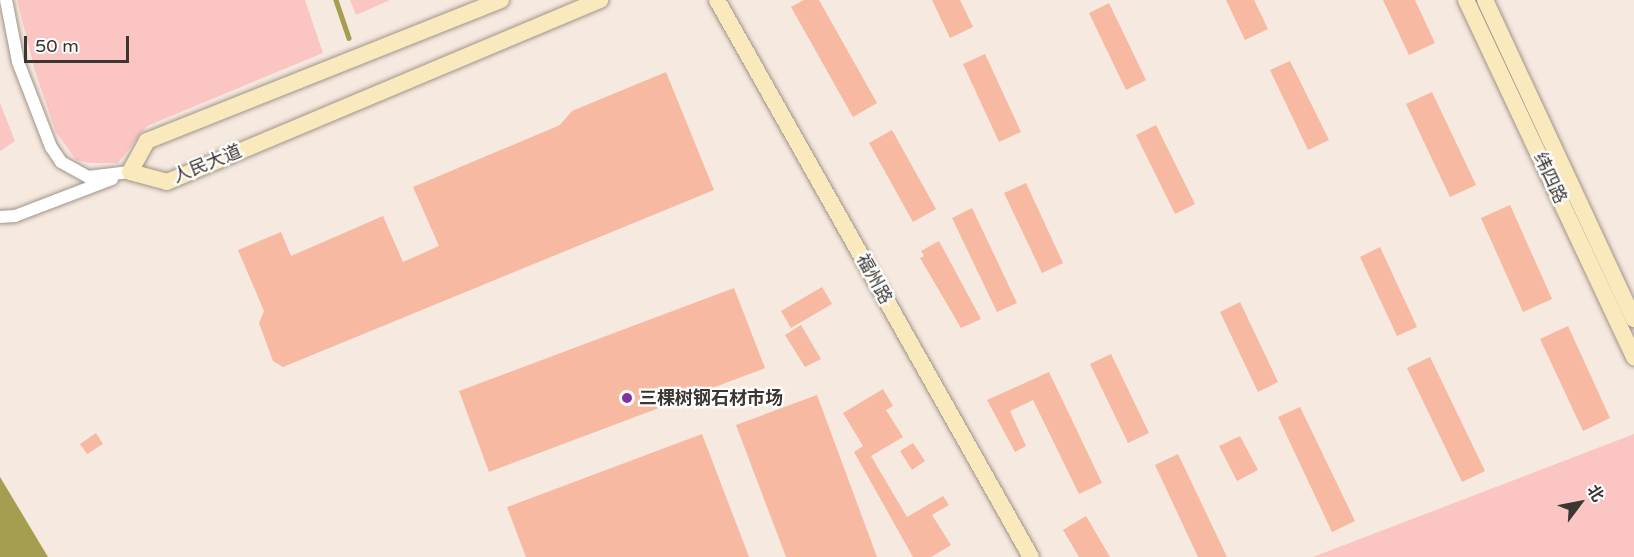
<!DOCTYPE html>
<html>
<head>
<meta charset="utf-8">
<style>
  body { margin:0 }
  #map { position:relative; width:1634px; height:557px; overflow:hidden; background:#f6e9df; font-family:"Varela Round","Noto Sans SC",sans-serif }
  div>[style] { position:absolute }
  .green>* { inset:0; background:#fbc5c3 }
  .water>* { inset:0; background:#a59e50 }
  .stream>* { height:4.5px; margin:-2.25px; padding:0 2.25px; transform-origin:2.25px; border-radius:2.25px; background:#a59e50 }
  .building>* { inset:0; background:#f7b9a1 }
  .roads { filter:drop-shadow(0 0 2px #9f948a) drop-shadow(0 0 2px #9f948a) }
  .street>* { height:12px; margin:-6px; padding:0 6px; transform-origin:6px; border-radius:6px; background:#fff }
  .secondary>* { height:16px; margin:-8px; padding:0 8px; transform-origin:8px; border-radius:8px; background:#fbe9be }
  .dots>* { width:16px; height:16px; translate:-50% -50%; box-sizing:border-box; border:3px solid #fff; border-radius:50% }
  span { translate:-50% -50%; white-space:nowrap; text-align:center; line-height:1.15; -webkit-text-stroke:4.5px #fff; paint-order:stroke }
  .street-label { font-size:18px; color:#3b3632 }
  .poi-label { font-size:18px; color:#3b3632; font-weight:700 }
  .left { translate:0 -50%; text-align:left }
  .north { position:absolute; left:1550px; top:473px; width:60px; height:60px; -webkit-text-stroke:4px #fff; paint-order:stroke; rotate:58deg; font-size:16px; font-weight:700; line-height:24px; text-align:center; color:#3b3632 }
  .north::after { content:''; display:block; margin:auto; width:21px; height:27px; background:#3b3632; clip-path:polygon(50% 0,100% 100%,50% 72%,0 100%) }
  .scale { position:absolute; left:24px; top:36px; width:105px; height:27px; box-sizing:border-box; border:3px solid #3b3632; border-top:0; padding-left:8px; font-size:18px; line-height:21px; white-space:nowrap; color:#3b3632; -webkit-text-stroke:4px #fff; paint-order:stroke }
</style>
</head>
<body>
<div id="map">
  <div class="green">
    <div style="clip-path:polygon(17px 0,305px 0,323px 53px,147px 126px,118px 163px,90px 163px,76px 160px,56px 132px,35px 71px)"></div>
    <div style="clip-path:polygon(350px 0,390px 0,356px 15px)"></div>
    <div style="clip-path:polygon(0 103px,15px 141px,0 151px)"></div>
    <div style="clip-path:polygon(1634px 434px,1634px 557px,1313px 557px)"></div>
  </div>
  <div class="water">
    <div style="clip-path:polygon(0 477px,48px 557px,0 557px)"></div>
  </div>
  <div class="stream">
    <div style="left:336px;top:0;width:40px;rotate:71.1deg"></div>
  </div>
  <div class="building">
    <div style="clip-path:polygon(804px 0,819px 0,877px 103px,853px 117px,791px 7px)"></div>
    <div style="clip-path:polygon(932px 0,960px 0,973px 27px,950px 38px)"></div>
    <div style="clip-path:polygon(1226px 0,1254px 0,1268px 29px,1245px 40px)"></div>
    <div style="clip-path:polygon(1383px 0,1415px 0,1435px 43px,1409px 55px)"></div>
    <div style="clip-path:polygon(1109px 3px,1146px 80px,1126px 90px,1089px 13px)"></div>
    <div style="clip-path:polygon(985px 54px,1021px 132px,999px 142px,963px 64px)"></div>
    <div style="clip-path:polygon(1290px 61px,1329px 140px,1308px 150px,1270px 70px)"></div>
    <div style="clip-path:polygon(666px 72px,714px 190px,283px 367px,273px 361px,259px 323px,264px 311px,238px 250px,281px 232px,291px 256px,383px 216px,403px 262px,439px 246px,413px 187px,560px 125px,572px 111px)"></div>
    <div style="clip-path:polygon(1432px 92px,1476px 185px,1450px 197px,1406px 104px)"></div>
    <div style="clip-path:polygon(1156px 125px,1195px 204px,1175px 214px,1136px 135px)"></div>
    <div style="clip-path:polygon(892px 130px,936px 209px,913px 222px,869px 143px)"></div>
    <div style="clip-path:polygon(1026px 183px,1063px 263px,1042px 273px,1004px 193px)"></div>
    <div style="clip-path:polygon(1510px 205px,1552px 299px,1523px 312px,1481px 218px)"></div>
    <div style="clip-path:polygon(972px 208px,1017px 303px,997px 312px,952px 218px)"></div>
    <div style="clip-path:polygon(939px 241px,981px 319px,961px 328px,920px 258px,924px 256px,921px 251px)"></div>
    <div style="clip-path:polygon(1380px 247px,1417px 327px,1397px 336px,1360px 257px)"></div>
    <div style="clip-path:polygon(822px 287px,832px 304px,791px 328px,781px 311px)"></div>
    <div style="clip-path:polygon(734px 288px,765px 368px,489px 472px,459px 391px)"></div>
    <div style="clip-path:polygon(1240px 302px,1278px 382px,1258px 392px,1220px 312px)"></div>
    <div style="clip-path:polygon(801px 325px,821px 359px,805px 367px,785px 335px)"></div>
    <div style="clip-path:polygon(1568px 326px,1610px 418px,1583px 431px,1540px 339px)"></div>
    <div style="clip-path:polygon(1111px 354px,1149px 433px,1128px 443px,1090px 364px)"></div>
    <div style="clip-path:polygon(1430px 357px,1485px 471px,1462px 482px,1407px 368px)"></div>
    <div style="clip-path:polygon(1049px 372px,1102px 483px,1079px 494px,1033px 400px,1010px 411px,1026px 446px,1015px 452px,987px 400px)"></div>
    <div style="clip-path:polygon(883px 389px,893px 406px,886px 410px,903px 437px,871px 456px,907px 517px,943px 496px,949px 505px,932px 515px,951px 545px,931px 557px,913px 557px,854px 452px,863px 446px,843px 413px)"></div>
    <div style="clip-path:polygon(817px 395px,877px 557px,786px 557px,736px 425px)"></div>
    <div style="clip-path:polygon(1300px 407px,1355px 521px,1332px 532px,1278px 417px)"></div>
    <div style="clip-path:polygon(96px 433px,103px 444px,87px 454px,80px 444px)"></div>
    <div style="clip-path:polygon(702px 434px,749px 557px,526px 557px,507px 507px)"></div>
    <div style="clip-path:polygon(1240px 436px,1258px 470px,1237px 481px,1219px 446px)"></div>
    <div style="clip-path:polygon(913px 443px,925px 461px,912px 470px,900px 451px)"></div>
    <div style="clip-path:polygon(1178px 454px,1227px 557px,1198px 557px,1155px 465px)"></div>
    <div style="clip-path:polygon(1086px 516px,1110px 557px,1079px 557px,1063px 530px)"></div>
  </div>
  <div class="roads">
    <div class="street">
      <div style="left:6px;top:0;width:63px;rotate:79deg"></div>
      <div style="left:18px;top:62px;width:91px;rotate:68.8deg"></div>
      <div style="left:51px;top:147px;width:18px;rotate:56deg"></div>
      <div style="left:61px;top:162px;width:31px;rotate:29deg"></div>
      <div style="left:88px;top:177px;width:42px;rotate:-6.8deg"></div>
      <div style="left:0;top:217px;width:15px;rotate:-4deg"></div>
      <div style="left:15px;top:216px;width:104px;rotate:-20.9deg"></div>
    </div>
    <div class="secondary">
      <div style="left:501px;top:0;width:381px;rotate:158.3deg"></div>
      <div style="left:147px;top:141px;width:35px;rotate:119deg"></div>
      <div style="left:130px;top:172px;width:38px;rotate:15deg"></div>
      <div style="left:167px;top:182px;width:470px;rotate:-22.8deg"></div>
      <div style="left:717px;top:0;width:639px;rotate:60.59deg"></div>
      <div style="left:1466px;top:0;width:395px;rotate:64.8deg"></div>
      <div style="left:1485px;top:0;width:352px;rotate:65deg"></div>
    </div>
  </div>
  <div class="dots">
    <div style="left:627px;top:398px;background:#86309e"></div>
  </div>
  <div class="street-label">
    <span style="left:207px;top:164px;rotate:-22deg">人民大道</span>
    <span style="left:1550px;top:178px;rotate:65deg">纬四路</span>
    <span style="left:874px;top:279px;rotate:61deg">福州路</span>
  </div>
  <div class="poi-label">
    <span class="left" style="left:639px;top:398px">三棵树钢石材市场</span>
  </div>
  <div class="north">北</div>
  <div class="scale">50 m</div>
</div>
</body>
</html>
